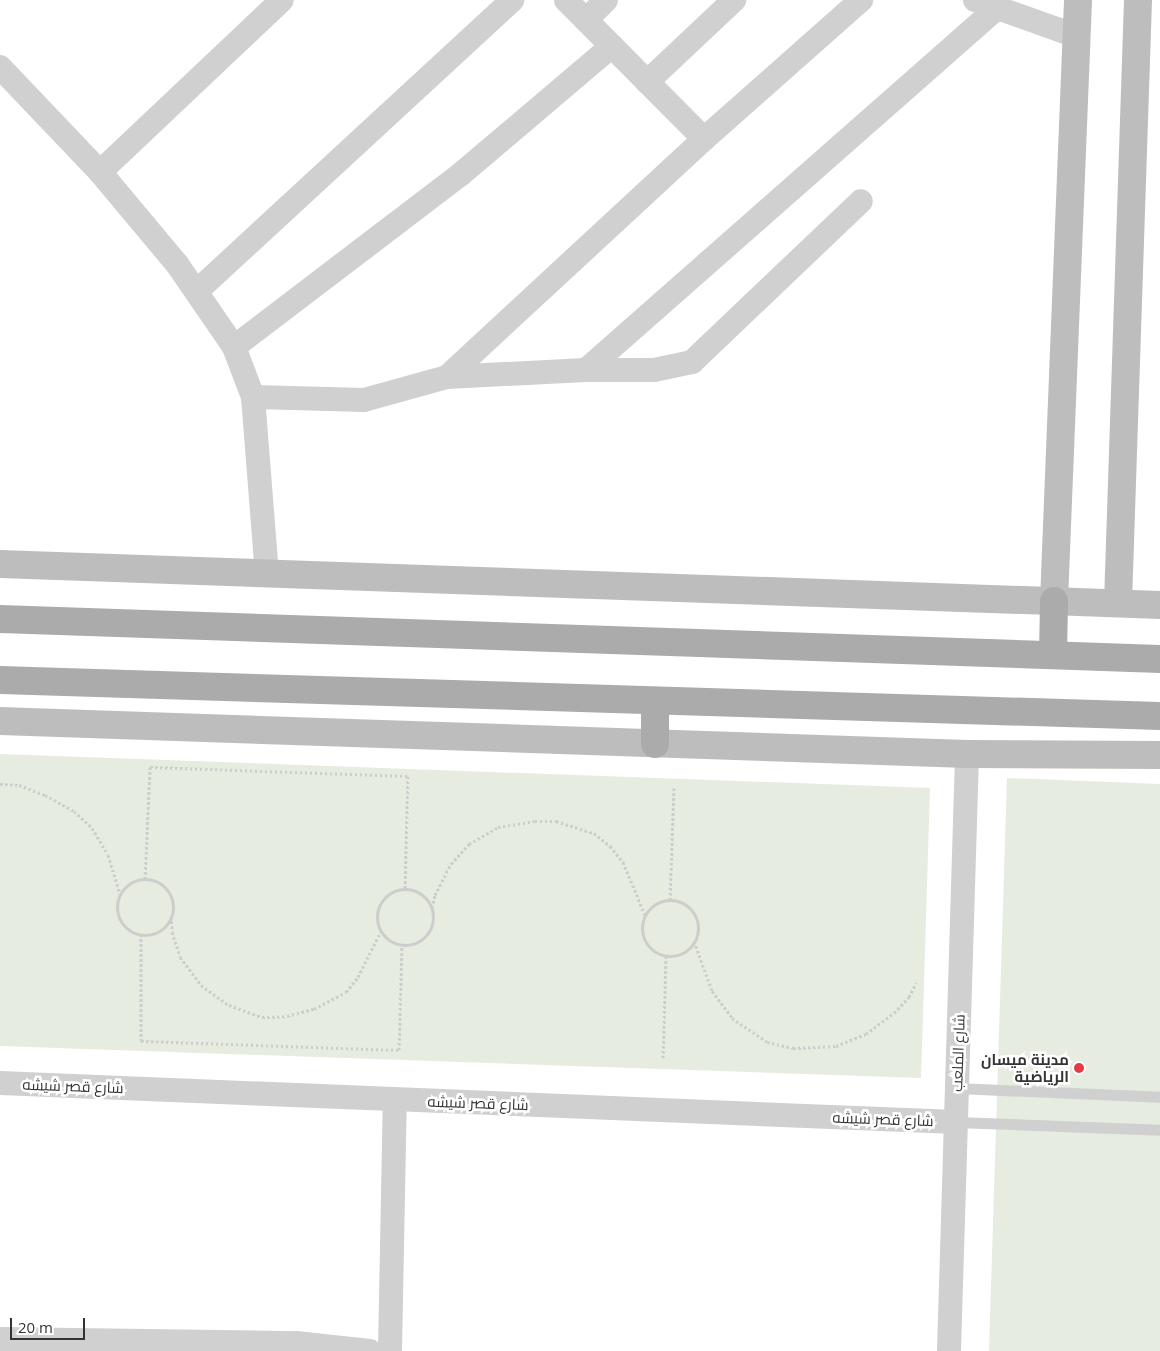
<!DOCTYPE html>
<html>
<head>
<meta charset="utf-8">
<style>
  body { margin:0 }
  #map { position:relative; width:1160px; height:1351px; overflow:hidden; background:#fff; font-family:"Open Sans",Cairo,sans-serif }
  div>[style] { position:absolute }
  .green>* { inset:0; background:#e6ecdf }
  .path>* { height:3px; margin-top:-1.5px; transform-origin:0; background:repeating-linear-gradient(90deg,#cdcdcd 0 2.5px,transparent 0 5px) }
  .path>.ring { margin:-1.5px; padding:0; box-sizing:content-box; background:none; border:3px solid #cdcdcd; border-radius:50% }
  .lane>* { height:11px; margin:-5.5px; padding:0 5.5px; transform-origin:5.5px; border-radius:5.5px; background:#d0d0d0 }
  .street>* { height:24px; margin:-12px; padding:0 12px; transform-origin:12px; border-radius:12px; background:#d0d0d0 }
  .secondary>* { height:28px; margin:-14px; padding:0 14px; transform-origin:14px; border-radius:14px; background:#bdbdbd }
  .primary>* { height:28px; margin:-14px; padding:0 14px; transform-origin:14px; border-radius:14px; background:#ababab }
  .dots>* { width:14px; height:14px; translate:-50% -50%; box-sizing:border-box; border:2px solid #fff; border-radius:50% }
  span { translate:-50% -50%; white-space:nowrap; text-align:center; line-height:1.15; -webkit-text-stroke:5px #fff; paint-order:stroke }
  .street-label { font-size:15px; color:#333 }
  .poi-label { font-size:15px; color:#333; font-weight:700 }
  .right { translate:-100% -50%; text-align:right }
  .scale { position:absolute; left:10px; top:1318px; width:75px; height:22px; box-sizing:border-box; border:2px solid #333; border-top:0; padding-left:6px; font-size:15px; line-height:18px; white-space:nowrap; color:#333; -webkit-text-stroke:4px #fff; paint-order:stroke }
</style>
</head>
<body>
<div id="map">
  <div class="green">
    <div style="clip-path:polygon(0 754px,930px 788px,921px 1078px,0 1046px)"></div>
    <div style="clip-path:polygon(1007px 778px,1160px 784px,1160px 1351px,989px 1351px)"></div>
  </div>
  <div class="path">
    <div style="left:0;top:784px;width:19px;rotate:3deg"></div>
    <div style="left:19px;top:785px;width:28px;rotate:21deg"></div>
    <div style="left:45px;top:795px;width:33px;rotate:29deg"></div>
    <div style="left:74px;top:811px;width:25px;rotate:43deg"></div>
    <div style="left:92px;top:828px;width:31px;rotate:59deg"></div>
    <div style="left:108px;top:855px;width:41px;rotate:72.9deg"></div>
    <div style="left:145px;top:879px;width:112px;rotate:-87.4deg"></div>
    <div style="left:150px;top:767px;width:258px;rotate:2deg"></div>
    <div style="left:408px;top:776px;width:113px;rotate:91.5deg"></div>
    <div class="ring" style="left:117px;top:879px;width:53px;height:53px"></div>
    <div class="ring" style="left:377px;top:889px;width:53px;height:53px"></div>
    <div style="left:670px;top:900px;width:112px;rotate:-88deg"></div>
    <div class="ring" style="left:642px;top:900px;width:53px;height:53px"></div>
    <div style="left:432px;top:908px;width:13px;rotate:-77deg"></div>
    <div style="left:435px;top:895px;width:35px;rotate:-63deg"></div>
    <div style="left:451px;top:864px;width:27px;rotate:-48deg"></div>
    <div style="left:469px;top:844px;width:34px;rotate:-30deg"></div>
    <div style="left:498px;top:827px;width:37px;rotate:-9deg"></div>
    <div style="left:535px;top:821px;width:21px"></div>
    <div style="left:556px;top:821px;width:40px;rotate:18deg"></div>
    <div style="left:594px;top:833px;width:21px;rotate:39deg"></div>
    <div style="left:610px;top:846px;width:21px;rotate:51deg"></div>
    <div style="left:623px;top:862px;width:57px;rotate:67.5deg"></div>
    <div style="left:171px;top:916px;width:16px;rotate:86deg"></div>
    <div style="left:172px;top:932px;width:26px;rotate:72deg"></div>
    <div style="left:180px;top:957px;width:35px;rotate:53deg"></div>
    <div style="left:201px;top:985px;width:34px;rotate:36deg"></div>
    <div style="left:229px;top:1005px;width:35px;rotate:20deg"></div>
    <div style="left:262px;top:1017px;width:25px;rotate:-2deg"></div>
    <div style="left:287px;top:1016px;width:28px;rotate:-15deg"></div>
    <div style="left:314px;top:1009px;width:36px;rotate:-28deg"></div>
    <div style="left:346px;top:992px;width:19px;rotate:-51deg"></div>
    <div style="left:358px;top:977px;width:51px;rotate:-63.4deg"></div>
    <div style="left:141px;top:934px;width:107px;rotate:90deg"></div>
    <div style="left:141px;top:1041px;width:258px;rotate:2deg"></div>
    <div style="left:399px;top:1050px;width:106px;rotate:-88.4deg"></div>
    <div style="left:694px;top:941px;width:53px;rotate:70.2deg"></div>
    <div style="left:712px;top:991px;width:34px;rotate:53deg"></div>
    <div style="left:732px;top:1018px;width:42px;rotate:34.4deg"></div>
    <div style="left:767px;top:1042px;width:27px;rotate:13deg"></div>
    <div style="left:793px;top:1048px;width:43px;rotate:-2.7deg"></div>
    <div style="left:836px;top:1046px;width:32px;rotate:-22deg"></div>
    <div style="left:866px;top:1034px;width:35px;rotate:-37deg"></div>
    <div style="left:894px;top:1013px;width:22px;rotate:-47deg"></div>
    <div style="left:909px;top:997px;width:16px;rotate:-63deg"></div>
    <div style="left:663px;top:1058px;width:102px;rotate:-88.3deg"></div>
  </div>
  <div class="lane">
    <div style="left:957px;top:1088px;width:203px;rotate:2.5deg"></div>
    <div style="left:956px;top:1122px;width:204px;rotate:2.2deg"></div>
  </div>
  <div class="street">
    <div style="left:566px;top:0;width:196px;rotate:45.2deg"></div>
    <div style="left:975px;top:0;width:107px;rotate:19.6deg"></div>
    <div style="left:586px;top:20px;width:28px;rotate:-45deg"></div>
    <div style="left:0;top:67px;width:145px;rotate:46.4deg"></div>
    <div style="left:100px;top:172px;width:120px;rotate:50.1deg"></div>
    <div style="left:177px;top:264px;width:101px;rotate:55.5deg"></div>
    <div style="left:234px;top:347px;width:53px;rotate:69.2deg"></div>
    <div style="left:253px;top:397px;width:178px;rotate:85.5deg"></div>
    <div style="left:647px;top:82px;width:120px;rotate:-43.3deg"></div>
    <div style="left:100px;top:172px;width:250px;rotate:-43.4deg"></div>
    <div style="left:197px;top:291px;width:429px;rotate:-42.7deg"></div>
    <div style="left:234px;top:347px;width:285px;rotate:-37.3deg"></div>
    <div style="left:461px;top:174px;width:198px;rotate:-40.3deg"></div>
    <div style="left:586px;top:370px;width:548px;rotate:-41.37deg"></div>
    <div style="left:447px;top:377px;width:350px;rotate:-42.8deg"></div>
    <div style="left:704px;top:139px;width:210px;rotate:-41.5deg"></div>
    <div style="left:253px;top:397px;width:111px;rotate:1.5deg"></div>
    <div style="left:364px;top:400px;width:86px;rotate:-15.5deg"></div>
    <div style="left:447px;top:377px;width:139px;rotate:-2.9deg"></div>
    <div style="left:586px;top:370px;width:68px"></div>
    <div style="left:654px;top:370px;width:39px;rotate:-12deg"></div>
    <div style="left:692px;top:362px;width:233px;rotate:-43.6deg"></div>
    <div style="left:0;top:1083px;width:957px;rotate:2.34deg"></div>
    <div style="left:0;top:1339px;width:296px;rotate:0.8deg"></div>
    <div style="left:296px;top:1343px;width:74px;rotate:6.2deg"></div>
    <div style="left:390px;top:1351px;width:252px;rotate:-88.9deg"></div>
    <div style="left:949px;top:1351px;width:597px;rotate:-88.27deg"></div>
  </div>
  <div class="secondary">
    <div style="left:0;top:564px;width:1161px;rotate:2.02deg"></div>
    <div style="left:1054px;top:601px;width:601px;rotate:-87.71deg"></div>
    <div style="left:1118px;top:603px;width:603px;rotate:-88.1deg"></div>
    <div style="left:0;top:721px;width:968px;rotate:1.95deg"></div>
    <div style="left:967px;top:754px;width:193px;rotate:0.3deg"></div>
  </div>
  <div class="primary">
    <div style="left:0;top:619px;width:1161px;rotate:1.97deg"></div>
    <div style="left:1053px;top:655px;width:54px;rotate:-88.9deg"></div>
    <div style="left:0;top:680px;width:1161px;rotate:1.78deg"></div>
    <div style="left:655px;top:701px;width:43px;rotate:90deg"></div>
  </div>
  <div class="dots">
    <div style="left:1079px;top:1068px;background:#e63946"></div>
  </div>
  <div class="street-label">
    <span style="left:958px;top:1053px;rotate:-88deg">شارع الملعب</span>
    <span style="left:73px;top:1086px;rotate:2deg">شارع قصر شيشه</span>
    <span style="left:478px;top:1103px;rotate:2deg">شارع قصر شيشه</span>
    <span style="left:883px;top:1119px;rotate:2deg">شارع قصر شيشه</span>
  </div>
  <div class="poi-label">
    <span class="right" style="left:1069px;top:1068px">مدينة ميسان<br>الرياضية</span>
  </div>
  <div class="scale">20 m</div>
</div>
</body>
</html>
